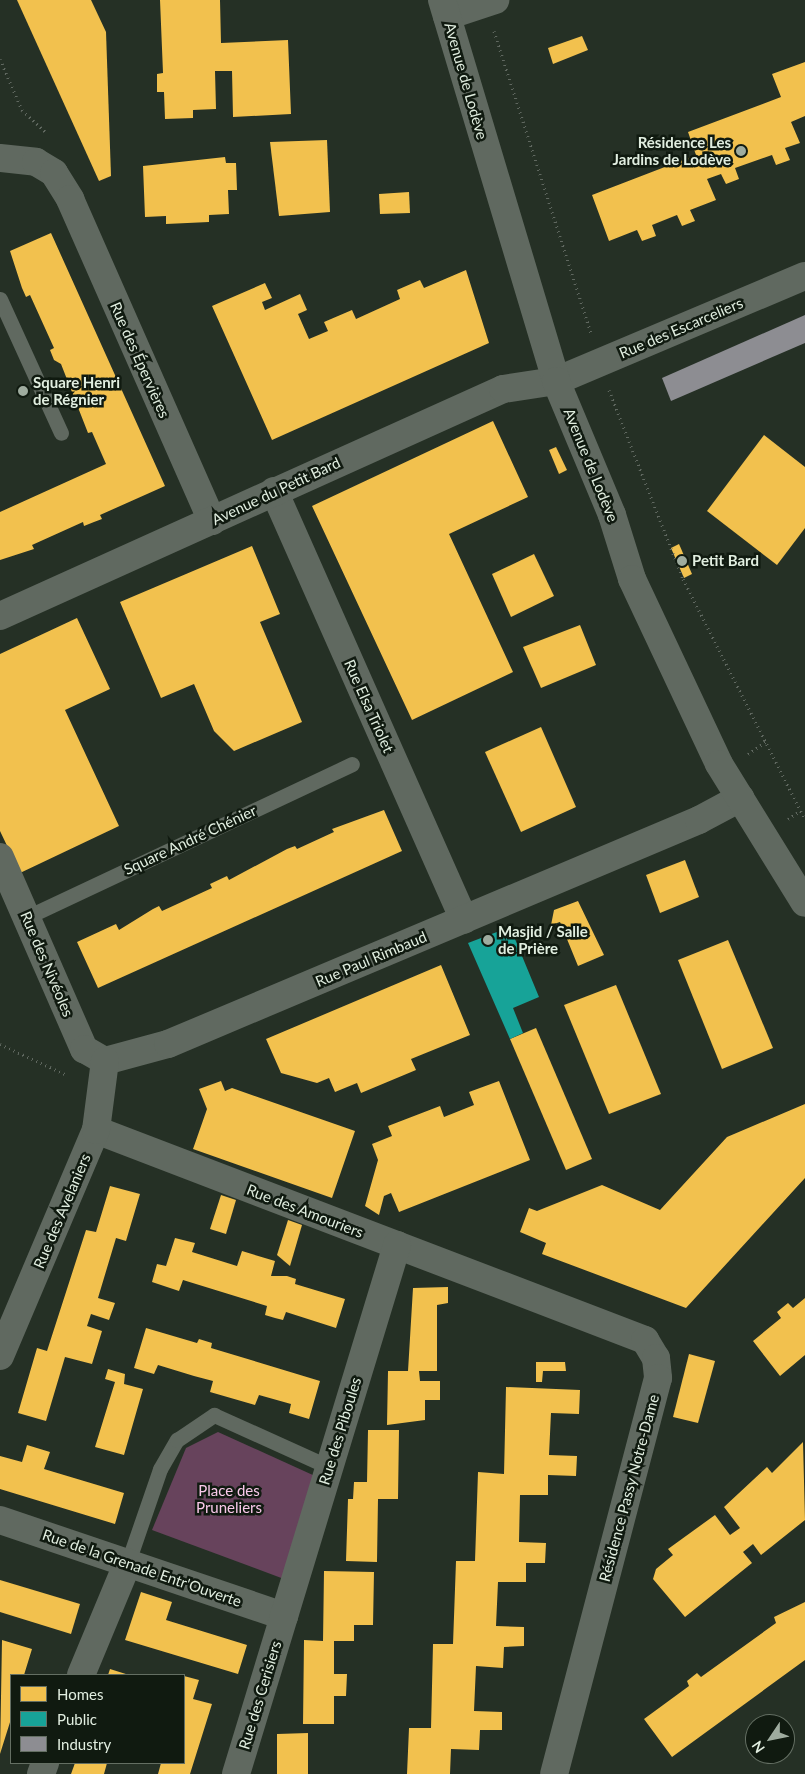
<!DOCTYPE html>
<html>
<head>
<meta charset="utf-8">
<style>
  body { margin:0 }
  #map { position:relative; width:805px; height:1774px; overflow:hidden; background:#253025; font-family:Lato,sans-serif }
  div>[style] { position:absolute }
  .green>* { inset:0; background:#67435c }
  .homes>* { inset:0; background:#f2c14e }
  .public>* { inset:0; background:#17a398 }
  .industry>* { inset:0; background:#8d8d92 }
  .path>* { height:3px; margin-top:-1.5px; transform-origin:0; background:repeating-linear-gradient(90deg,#606860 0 1px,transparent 0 5px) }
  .lane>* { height:15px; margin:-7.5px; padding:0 7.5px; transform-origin:7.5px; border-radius:7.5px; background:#606960 }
  .street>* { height:28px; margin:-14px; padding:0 14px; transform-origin:14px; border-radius:14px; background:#606960 }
  .secondary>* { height:28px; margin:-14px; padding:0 14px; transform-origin:14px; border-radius:14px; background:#606960 }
  .dots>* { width:14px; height:14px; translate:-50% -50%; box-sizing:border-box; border:2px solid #101a10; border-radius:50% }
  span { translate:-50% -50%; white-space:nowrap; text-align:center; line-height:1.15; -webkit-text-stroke:5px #101a10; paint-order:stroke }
  .street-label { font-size:15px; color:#e1eee0 }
  .poi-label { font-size:15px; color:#e1eee0; font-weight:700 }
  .right { translate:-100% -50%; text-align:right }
  .left { translate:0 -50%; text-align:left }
  .park-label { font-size:15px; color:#f9c8e9 }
  .legend { position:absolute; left:10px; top:1674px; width:175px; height:90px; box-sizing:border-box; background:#101a10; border:1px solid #646f63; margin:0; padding:6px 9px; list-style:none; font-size:15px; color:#e1eee0 }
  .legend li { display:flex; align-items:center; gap:10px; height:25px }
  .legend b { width:25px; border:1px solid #646f63 }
  .north { position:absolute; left:745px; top:1714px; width:50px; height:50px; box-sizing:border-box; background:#101a10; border:1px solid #646f63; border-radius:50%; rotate:236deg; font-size:14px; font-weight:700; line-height:20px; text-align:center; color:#e1eee0 }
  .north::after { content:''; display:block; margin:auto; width:18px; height:22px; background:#9fac9f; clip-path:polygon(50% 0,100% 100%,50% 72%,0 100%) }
</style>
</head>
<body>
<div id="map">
  <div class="green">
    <div style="clip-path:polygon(218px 1432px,315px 1476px,284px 1579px,152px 1530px,186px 1448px)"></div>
  </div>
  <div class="homes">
    <div style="clip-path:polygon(17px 0,91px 0,106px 32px,111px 176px,99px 181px)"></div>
    <div style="clip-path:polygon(160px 0,220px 0,221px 43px,288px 40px,291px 114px,233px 117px,232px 71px,215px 71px,216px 109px,193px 110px,193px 118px,165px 119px,164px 92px,157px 92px,157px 74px,163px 73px)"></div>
    <div style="clip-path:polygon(582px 36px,588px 50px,553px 64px,548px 48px)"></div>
    <div style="clip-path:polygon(805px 62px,805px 116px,791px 122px,800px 143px,785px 148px,790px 160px,776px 165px,772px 155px,735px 168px,739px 179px,726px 184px,721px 174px,707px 179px,716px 200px,690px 210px,695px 221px,682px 226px,677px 215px,652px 225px,656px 236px,642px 241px,637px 230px,609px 241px,592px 195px,696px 155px,688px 132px,781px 97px,772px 74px)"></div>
    <div style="clip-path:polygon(327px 140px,330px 212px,279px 216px,270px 142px)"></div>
    <div style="clip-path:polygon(225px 157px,226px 163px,236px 163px,237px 190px,228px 190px,229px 214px,209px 215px,209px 222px,166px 224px,166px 216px,145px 217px,143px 166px)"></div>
    <div style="clip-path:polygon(409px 192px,410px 213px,380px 214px,379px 194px)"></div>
    <div style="clip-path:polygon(51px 233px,165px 486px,100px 515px,102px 519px,94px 522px,84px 526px,83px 522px,32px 545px,34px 549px,0 560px,0 512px,106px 464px,92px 432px,88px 433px,61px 364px,54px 360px,50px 350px,54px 348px,30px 295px,26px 297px,22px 288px,10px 251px)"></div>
    <div style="clip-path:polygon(466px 270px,489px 343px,272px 440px,212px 306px,265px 283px,272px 298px,262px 302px,265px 310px,300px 294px,307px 310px,298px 314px,309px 339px,328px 331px,324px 322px,352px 310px,356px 319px,400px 299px,397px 290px,420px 280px,424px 288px)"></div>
    <div style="clip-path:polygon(493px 421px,528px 497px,449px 534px,513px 672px,412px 720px,312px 506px)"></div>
    <div style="clip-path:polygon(764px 435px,805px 467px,805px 528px,777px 565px,707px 511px)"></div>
    <div style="clip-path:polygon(556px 447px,567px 470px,559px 474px,549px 450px)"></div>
    <div style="clip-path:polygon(679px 544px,692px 574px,684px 578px,671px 548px)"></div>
    <div style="clip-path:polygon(252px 546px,280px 614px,260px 622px,302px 722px,234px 751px,214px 731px,194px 684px,161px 698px,120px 602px)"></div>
    <div style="clip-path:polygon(534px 554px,554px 596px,511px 617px,492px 574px)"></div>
    <div style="clip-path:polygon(77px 618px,110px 689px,65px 710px,119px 826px,20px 873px,0 831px,0 654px)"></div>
    <div style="clip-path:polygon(580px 625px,596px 665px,541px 688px,523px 647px)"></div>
    <div style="clip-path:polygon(541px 727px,576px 807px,521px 832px,485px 752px)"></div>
    <div style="clip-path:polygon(384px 810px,402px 851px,98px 988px,77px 942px,116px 924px,119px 930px,153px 909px,159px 906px,162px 911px,212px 888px,210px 884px,227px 876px,229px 880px,287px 849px,295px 846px,297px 849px,334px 832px,332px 829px)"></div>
    <div style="clip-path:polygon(685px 860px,699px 897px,660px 913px,646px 875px)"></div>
    <div style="clip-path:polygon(578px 901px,604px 955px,578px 966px,560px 922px,551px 925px,554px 910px)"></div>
    <div style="clip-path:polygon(728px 940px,773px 1048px,722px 1069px,678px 960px)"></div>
    <div style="clip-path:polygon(441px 965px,470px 1035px,411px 1059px,416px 1070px,361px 1093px,357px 1083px,335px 1092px,329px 1078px,317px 1083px,281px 1073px,266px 1039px)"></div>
    <div style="clip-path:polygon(616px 985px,661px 1094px,609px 1114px,564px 1005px)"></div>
    <div style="clip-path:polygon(536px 1028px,592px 1159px,566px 1170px,510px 1039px)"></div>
    <div style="clip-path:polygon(221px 1081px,225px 1091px,232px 1088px,355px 1131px,332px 1198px,193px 1149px,207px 1109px,199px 1089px)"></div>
    <div style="clip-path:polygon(499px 1081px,530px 1160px,399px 1212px,391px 1193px,384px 1196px,379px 1215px,365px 1206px,378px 1160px,372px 1144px,392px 1136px,388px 1126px,440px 1106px,444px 1117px,474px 1105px,469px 1092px)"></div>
    <div style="clip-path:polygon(805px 1104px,805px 1178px,686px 1308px,542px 1254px,546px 1243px,520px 1232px,529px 1208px,537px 1211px,602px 1185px,660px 1210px,727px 1137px)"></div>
    <div style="clip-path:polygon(110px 1186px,140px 1194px,126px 1241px,116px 1238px,98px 1298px,115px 1303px,109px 1320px,91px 1314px,87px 1326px,102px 1331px,92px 1364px,65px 1357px,46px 1421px,18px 1413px,37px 1348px,47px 1351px,86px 1230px,96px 1232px)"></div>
    <div style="clip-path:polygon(221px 1195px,236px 1200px,226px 1234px,210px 1229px)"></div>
    <div style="clip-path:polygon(288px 1220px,302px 1225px,290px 1266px,277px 1255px)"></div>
    <div style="clip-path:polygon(175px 1238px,195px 1243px,192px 1252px,237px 1266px,242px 1251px,275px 1261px,271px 1276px,287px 1276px,296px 1279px,295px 1284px,345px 1299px,336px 1328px,286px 1312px,283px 1320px,275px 1318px,265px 1315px,267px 1306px,183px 1280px,179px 1291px,152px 1282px,157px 1264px,166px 1266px)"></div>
    <div style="clip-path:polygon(448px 1287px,448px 1303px,437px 1305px,437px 1371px,419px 1371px,420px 1381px,440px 1381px,440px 1400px,425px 1400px,425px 1420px,387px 1425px,388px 1371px,408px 1371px,413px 1288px)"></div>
    <div style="clip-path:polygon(805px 1298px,805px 1355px,780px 1376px,753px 1341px,781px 1318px,777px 1312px,788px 1303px,793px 1308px)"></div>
    <div style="clip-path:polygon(146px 1328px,197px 1343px,199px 1339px,212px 1343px,211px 1348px,320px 1381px,309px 1419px,289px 1413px,291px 1404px,259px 1395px,255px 1405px,210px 1392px,213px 1381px,194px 1376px,158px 1365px,154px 1374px,134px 1368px)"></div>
    <div style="clip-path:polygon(689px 1354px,715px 1361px,698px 1423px,673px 1417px)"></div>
    <div style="clip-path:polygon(536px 1362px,565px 1362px,566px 1371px,543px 1371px,542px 1382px,536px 1382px)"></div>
    <div style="clip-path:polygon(108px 1369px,125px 1374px,124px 1384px,143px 1389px,124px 1455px,95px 1447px,115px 1382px,105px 1379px)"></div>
    <div style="clip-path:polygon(506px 1387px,580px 1390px,579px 1414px,551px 1413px,549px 1455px,577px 1456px,576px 1476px,548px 1475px,548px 1495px,520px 1495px,519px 1542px,546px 1543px,545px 1563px,526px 1563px,526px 1582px,498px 1582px,496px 1626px,524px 1627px,524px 1646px,504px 1647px,503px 1668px,476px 1666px,474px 1711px,502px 1712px,502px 1730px,480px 1730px,479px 1750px,451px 1749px,450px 1774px,407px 1774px,409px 1728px,431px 1728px,433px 1644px,453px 1644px,456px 1561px,475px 1561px,478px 1472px,504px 1474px)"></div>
    <div style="clip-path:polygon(368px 1430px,399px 1430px,398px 1499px,378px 1499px,377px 1562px,346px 1561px,348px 1499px,353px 1499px,354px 1482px,367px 1482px)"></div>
    <div style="clip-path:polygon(803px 1442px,805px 1520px,761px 1555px,753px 1544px,743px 1552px,752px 1563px,685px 1617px,653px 1579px,656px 1569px,673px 1555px,668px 1549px,715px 1515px,730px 1535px,740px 1528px,724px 1507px,767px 1467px,772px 1473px)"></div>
    <div style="clip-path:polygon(27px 1445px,50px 1452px,44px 1469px,124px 1493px,115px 1524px,0 1489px,0 1456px,22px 1462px)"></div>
    <div style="clip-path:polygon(324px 1571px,374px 1572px,373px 1625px,354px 1625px,354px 1641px,334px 1641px,334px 1674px,347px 1674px,346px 1696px,334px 1696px,334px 1724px,303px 1724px,304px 1640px,323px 1641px)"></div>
    <div style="clip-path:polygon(0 1580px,80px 1604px,71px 1634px,0 1612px)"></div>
    <div style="clip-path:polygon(141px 1592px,172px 1602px,166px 1620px,247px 1645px,238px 1674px,125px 1640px)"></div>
    <div style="clip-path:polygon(805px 1602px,805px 1660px,672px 1757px,644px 1719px,689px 1686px,687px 1681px,697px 1673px,701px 1677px,776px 1623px,774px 1617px)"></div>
    <div style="clip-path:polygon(2px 1640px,32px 1649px,24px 1675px,11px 1675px,11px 1719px,0 1754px)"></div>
    <div style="clip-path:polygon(110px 1669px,129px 1675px,108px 1675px)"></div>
    <div style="clip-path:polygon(184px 1676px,199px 1680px,193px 1699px,212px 1704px,190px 1774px,158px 1774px,161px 1763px,184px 1763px)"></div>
    <div style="clip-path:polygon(308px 1733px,308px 1774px,277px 1774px,277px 1734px)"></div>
    <div style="clip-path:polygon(75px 1763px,107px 1763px,104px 1774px,71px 1774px)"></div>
  </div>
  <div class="public">
    <div style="clip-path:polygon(510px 927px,539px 997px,513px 1008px,523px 1033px,510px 1039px,468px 943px)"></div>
  </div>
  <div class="industry">
    <div style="clip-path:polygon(805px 315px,805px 343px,671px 401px,662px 378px)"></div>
  </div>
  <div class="path">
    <div style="left:494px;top:31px;width:318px;rotate:72.2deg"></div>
    <div style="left:0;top:59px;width:56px;rotate:66.7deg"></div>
    <div style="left:22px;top:110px;width:34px;rotate:43deg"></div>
    <div style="left:609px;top:390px;width:203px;rotate:68.6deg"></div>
    <div style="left:683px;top:579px;width:269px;rotate:63.1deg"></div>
    <div style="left:748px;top:754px;width:24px;rotate:-35deg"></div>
    <div style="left:788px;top:819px;width:14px;rotate:-34deg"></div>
    <div style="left:0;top:1044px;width:74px;rotate:24.8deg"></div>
  </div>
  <div class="lane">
    <div style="left:0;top:299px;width:147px;rotate:65.5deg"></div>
    <div style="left:27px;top:917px;width:359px;rotate:-25.2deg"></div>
    <div style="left:128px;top:1562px;width:98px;rotate:-71deg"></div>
    <div style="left:160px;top:1469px;width:34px;rotate:-60deg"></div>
    <div style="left:177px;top:1440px;width:45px;rotate:-34deg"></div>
    <div style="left:214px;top:1415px;width:126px;rotate:24.3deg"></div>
  </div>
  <div class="street">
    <div style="left:447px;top:16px;width:51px;rotate:-18.4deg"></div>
    <div style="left:0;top:158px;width:36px;rotate:6deg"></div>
    <div style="left:36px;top:162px;width:21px;rotate:31deg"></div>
    <div style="left:54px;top:173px;width:31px;rotate:58deg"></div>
    <div style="left:70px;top:199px;width:352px;rotate:66.2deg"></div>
    <div style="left:274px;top:491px;width:469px;rotate:66.1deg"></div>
    <div style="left:0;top:616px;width:552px;rotate:-24.29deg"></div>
    <div style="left:503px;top:389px;width:54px;rotate:-8.6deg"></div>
    <div style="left:556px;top:381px;width:270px;rotate:-22.9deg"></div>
    <div style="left:0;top:857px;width:210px;rotate:66.4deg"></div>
    <div style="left:84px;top:1049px;width:24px;rotate:30deg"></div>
    <div style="left:105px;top:1061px;width:65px;rotate:-15.1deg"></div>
    <div style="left:168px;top:1044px;width:576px;rotate:-22.87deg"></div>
    <div style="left:699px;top:820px;width:47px;rotate:-28.2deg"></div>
    <div style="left:96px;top:1130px;width:588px;rotate:20.93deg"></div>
    <div style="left:645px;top:1340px;width:21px;rotate:59deg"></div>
    <div style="left:656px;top:1358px;width:20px;rotate:84deg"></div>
    <div style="left:658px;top:1378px;width:409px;rotate:104.7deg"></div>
    <div style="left:0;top:1356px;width:246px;rotate:-67deg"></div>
    <div style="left:96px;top:1130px;width:70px;rotate:-82.6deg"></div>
    <div style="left:0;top:1520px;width:300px;rotate:18.7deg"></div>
    <div style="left:81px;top:1675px;width:122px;rotate:-67.4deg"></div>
    <div style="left:41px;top:1774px;width:12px;rotate:-70deg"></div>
    <div style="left:236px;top:1774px;width:553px;rotate:-73.07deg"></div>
  </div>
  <div class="secondary">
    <div style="left:442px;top:0;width:398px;rotate:73.3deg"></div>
    <div style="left:556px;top:381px;width:145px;rotate:67.3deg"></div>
    <div style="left:612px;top:515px;width:67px;rotate:72.6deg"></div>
    <div style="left:632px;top:579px;width:204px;rotate:64.8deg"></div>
    <div style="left:719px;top:764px;width:163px;rotate:58.3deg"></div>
  </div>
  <div class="dots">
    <div style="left:741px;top:151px;background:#9fac9f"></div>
    <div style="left:23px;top:391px;background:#9fac9f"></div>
    <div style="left:682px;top:561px;background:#9fac9f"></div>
    <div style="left:488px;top:940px;background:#9fac9f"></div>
  </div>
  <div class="street-label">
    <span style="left:466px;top:81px;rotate:74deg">Avenue de Lodève</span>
    <span style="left:681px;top:328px;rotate:-23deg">Rue des Escarceliers</span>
    <span style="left:140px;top:360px;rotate:66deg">Rue des Épervières</span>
    <span style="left:591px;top:465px;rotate:68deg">Avenue de Lodève</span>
    <span style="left:276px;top:491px;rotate:-25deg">Avenue du Petit Bard</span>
    <span style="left:369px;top:706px;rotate:66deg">Rue Elsa Triolet</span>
    <span style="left:190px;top:840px;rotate:-25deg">Square André Chénier</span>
    <span style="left:371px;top:959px;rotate:-23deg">Rue Paul Rimbaud</span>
    <span style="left:47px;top:964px;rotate:67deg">Rue des Nivéoles</span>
    <span style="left:62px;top:1211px;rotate:-67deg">Rue des Avelaniers</span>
    <span style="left:305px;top:1211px;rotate:21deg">Rue des Amouriers</span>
    <span style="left:340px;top:1431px;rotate:-73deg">Rue des Piboules</span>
    <span style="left:629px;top:1488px;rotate:-75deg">Résidence Passy Notre-Dame</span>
    <span style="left:142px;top:1568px;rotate:19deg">Rue de la Grenade Entr'Ouverte</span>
    <span style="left:260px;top:1695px;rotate:-73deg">Rue des Cerisiers</span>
  </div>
  <div class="poi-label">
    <span class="right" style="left:731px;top:151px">Résidence Les<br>Jardins de Lodève</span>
    <span class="left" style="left:33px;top:391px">Square Henri<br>de Régnier</span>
    <span class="left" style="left:692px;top:561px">Petit Bard</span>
    <span class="left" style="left:498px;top:940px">Masjid / Salle<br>de Prière</span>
  </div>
  <div class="park-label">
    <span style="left:229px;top:1499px">Place des<br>Pruneliers</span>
  </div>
  <ul class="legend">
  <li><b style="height:14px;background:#f2c14e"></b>Homes</li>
  <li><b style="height:14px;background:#17a398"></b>Public</li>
  <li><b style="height:14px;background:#8d8d92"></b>Industry</li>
  </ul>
  <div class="north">N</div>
</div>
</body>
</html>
